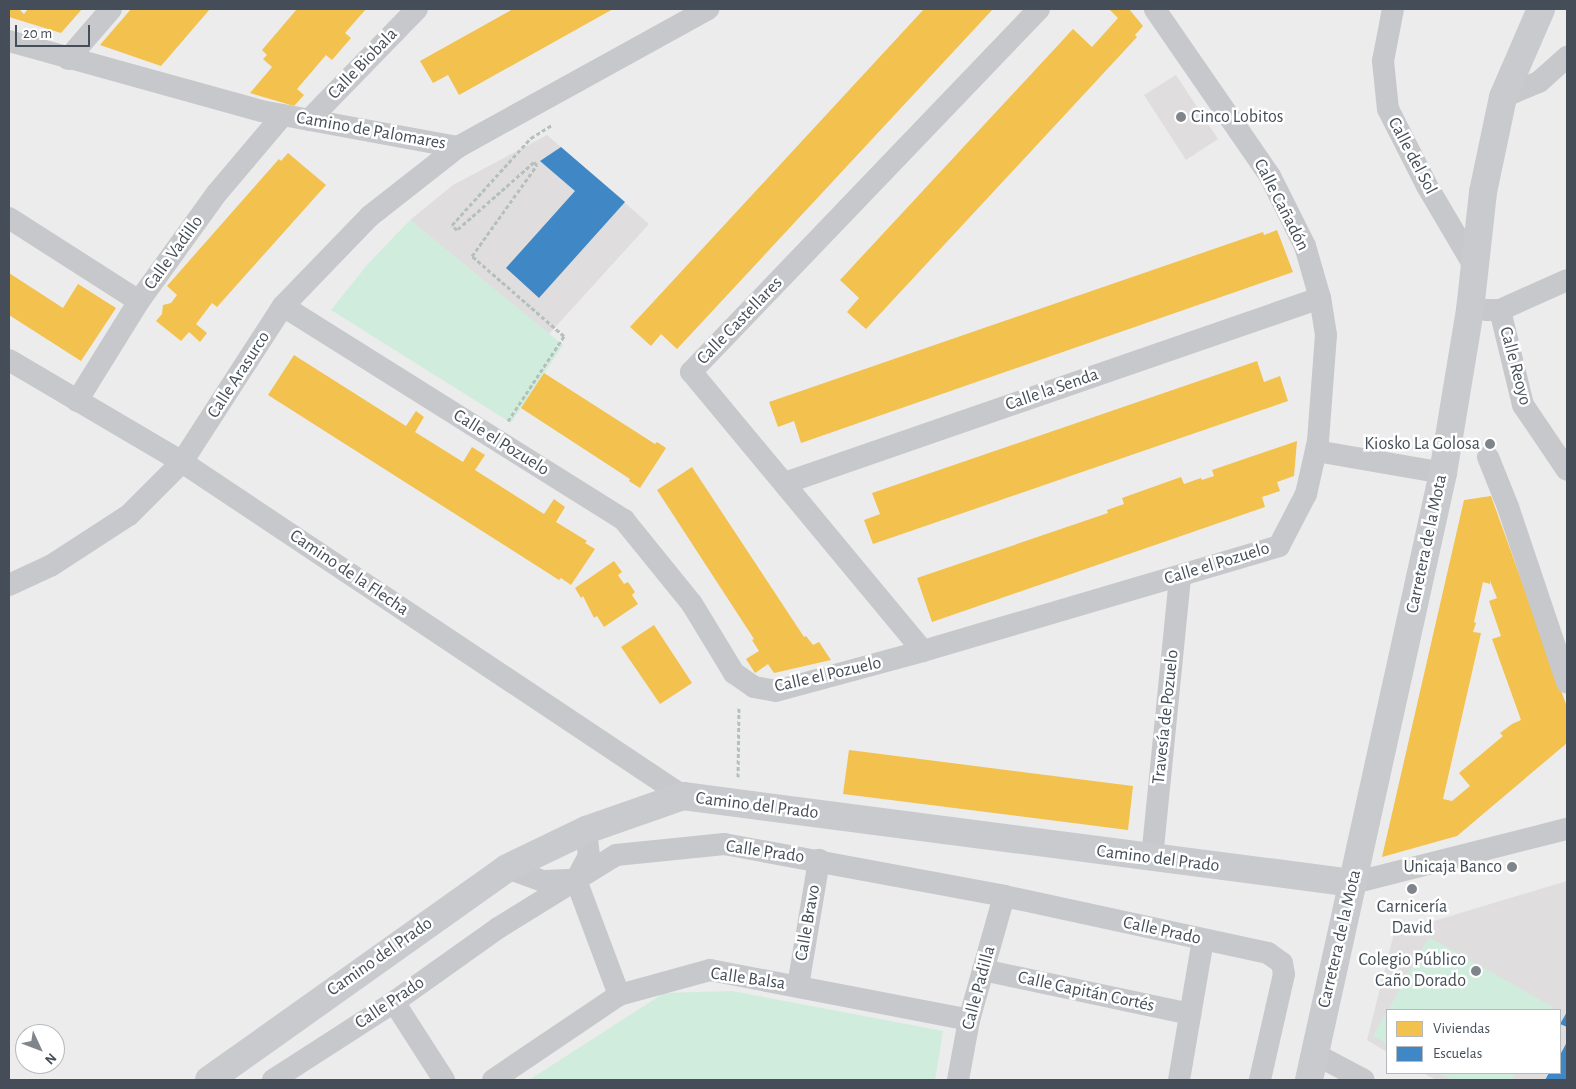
<!DOCTYPE html>
<html>
<head>
<meta charset="utf-8">
<style>
  body { margin:0 }
  #map { position:relative; width:1576px; height:1089px; overflow:hidden; background:#edecec; font-family:"Alegreya Sans",sans-serif }
  div>[style] { position:absolute }
  .education>* { inset:0; background:#dfddde }
  .green>* { inset:0; background:#d0ecdc }
  .homes>* { inset:0; background:#f2c14e }
  .schools>* { inset:0; background:#3f88c5 }
  .path>* { height:3px; margin-top:-1.5px; transform-origin:0; background:repeating-linear-gradient(90deg,#b5c0bc 0 4px,transparent 0 6.5px) }
  .minor>* { height:22px; margin:-11px; padding:0 11px; transform-origin:11px; border-radius:11px; background:#c7c8cb }
  .secondary>* { height:28px; margin:-14px; padding:0 14px; transform-origin:14px; border-radius:14px; background:#c8cacd }
  .dots>* { width:14px; height:14px; translate:-50% -50%; box-sizing:border-box; border:2px solid #fff; border-radius:50% }
  span { translate:-50% -50%; white-space:nowrap; text-align:center; line-height:1.15; -webkit-text-stroke:5px #fff; paint-order:stroke }
  .street-label { font-size:18px; color:#454e58 }
  .poi-label { font-size:18px; color:#454e58 }
  .left { translate:0 -50%; text-align:left }
  .right { translate:-100% -50%; text-align:right }
  .frame { position:absolute; inset:0; border:10px solid #454e58; pointer-events:none }
  .legend { position:absolute; left:1386px; top:1009px; width:175px; height:65px; box-sizing:border-box; background:#fff; border:1px solid #b5b8bc; margin:0; padding:6px 9px; list-style:none; font-size:15px; color:#454e58 }
  .legend li { display:flex; align-items:center; gap:10px; height:25px }
  .legend b { width:25px; border:1px solid #b5b8bc }
  .north { position:absolute; left:15px; top:1024px; width:50px; height:50px; box-sizing:border-box; background:#fff; border:1px solid #b5b8bc; border-radius:50%; rotate:133deg; font-size:14px; font-weight:700; line-height:20px; text-align:center; color:#454e58 }
  .north::after { content:''; display:block; margin:auto; width:18px; height:22px; background:#80858c; clip-path:polygon(50% 0,100% 100%,50% 72%,0 100%) }
  .scale { position:absolute; left:15px; top:25px; width:75px; height:22px; box-sizing:border-box; border:2px solid #454e58; border-top:0; padding-left:6px; font-size:15px; line-height:18px; white-space:nowrap; color:#454e58; -webkit-text-stroke:4px #fff; paint-order:stroke }
</style>
</head>
<body>
<div id="map">
  <div class="education">
    <div style="clip-path:polygon(1176px 75px,1218px 139px,1186px 160px,1144px 95px)"></div>
    <div style="clip-path:polygon(547px 135px,649px 224px,549px 334px,410px 220px,453px 185px)"></div>
    <div style="clip-path:polygon(1567px 881px,1567px 1080px,1436px 1080px,1423px 1073px,1560px 1073px,1560px 1010px,1387px 1010px,1387px 1052px,1367px 1040px,1394px 933px)"></div>
  </div>
  <div class="green">
    <div style="clip-path:polygon(410px 220px,563px 345px,511px 423px,331px 310px,367px 265px)"></div>
    <div style="clip-path:polygon(1429px 937px,1553px 1007px,1551px 1010px,1388px 1010px)"></div>
    <div style="clip-path:polygon(732px 991px,943px 1031px,935px 1080px,529px 1080px,664px 993px)"></div>
    <div style="clip-path:polygon(1387px 1011px,1387px 1044px,1373px 1036px)"></div>
    <div style="clip-path:polygon(1439px 1073px,1516px 1073px,1512px 1080px,1452px 1080px)"></div>
  </div>
  <div class="homes">
    <div style="clip-path:polygon(9px 9px,19px 9px,24px 14px,28px 9px,82px 9px,61px 33px,9px 17px)"></div>
    <div style="clip-path:polygon(131px 9px,210px 9px,161px 66px,100px 45px)"></div>
    <div style="clip-path:polygon(297px 9px,366px 9px,345px 33px,351px 38px,332px 60px,326px 55px,297px 89px,304px 95px,294px 106px,250px 93px,272px 67px,263px 59px,267px 55px,262px 50px)"></div>
    <div style="clip-path:polygon(513px 9px,613px 9px,459px 95px,448px 75px,433px 83px,420px 61px)"></div>
    <div style="clip-path:polygon(924px 9px,993px 9px,677px 349px,661px 334px,651px 346px,630px 327px)"></div>
    <div style="clip-path:polygon(1109px 9px,1129px 9px,1143px 26px,1135px 35px,1137px 37px,866px 329px,847px 312px,859px 298px,840px 280px,1073px 29px,1092px 47px,1118px 18px)"></div>
    <div style="clip-path:polygon(288px 153px,326px 185px,217px 307px,212px 303px,196px 324px,207px 333px,200px 342px,189px 332px,181px 341px,156px 321px,162px 314px,163px 305px,171px 303px,177px 295px,167px 286px,279px 159px,281px 161px)"></div>
    <div style="clip-path:polygon(1277px 230px,1293px 272px,801px 443px,794px 421px,778px 427px,769px 402px,1263px 232px,1264px 235px)"></div>
    <div style="clip-path:polygon(9px 273px,63px 308px,78px 284px,116px 308px,81px 361px,9px 315px)"></div>
    <div style="clip-path:polygon(294px 355px,406px 426px,416px 411px,424px 417px,415px 432px,463px 462px,472px 447px,485px 455px,475px 470px,544px 514px,554px 499px,565px 507px,556px 522px,587px 541px,585px 543px,595px 549px,571px 585px,561px 578px,559px 580px,268px 395px)"></div>
    <div style="clip-path:polygon(1257px 361px,1264px 382px,1280px 376px,1288px 401px,873px 544px,864px 520px,880px 514px,872px 493px)"></div>
    <div style="clip-path:polygon(544px 373px,655px 444px,657px 442px,666px 448px,640px 488px,629px 481px,630px 479px,521px 408px)"></div>
    <div style="clip-path:polygon(1297px 441px,1294px 476px,1277px 482px,1280px 491px,1262px 497px,1265px 507px,932px 622px,917px 578px,1108px 513px,1107px 510px,1124px 504px,1122px 498px,1181px 477px,1184px 484px,1201px 478px,1202px 480px,1214px 476px,1212px 470px)"></div>
    <div style="clip-path:polygon(692px 467px,804px 637px,806px 636px,813px 645px,819px 642px,831px 660px,774px 673px,768px 664px,755px 673px,746px 659px,759px 651px,752px 640px,754px 639px,657px 490px)"></div>
    <div style="clip-path:polygon(evenodd,1491px 496px,1567px 707px,1567px 743px,1457px 836px,1382px 857px,1464px 500px,1491px 496px,1490px 581px,1497px 598px,1489px 601px,1501px 636px,1492px 639px,1521px 720px,1512px 724px,1500px 733px,1503px 736px,1459px 773px,1470px 786px,1452px 801px,1443px 799px,1481px 633px,1473px 632px,1476px 623px,1474px 622px,1483px 582px,1490px 584px,1490px 581px)"></div>
    <div style="clip-path:polygon(614px 561px,622px 572px,618px 575px,624px 584px,628px 582px,635px 592px,632px 595px,638px 604px,604px 627px,597px 616px,594px 618px,583px 596px,581px 598px,575px 588px)"></div>
    <div style="clip-path:polygon(654px 625px,692px 683px,660px 704px,621px 647px)"></div>
    <div style="clip-path:polygon(849px 750px,1133px 786px,1128px 830px,843px 794px)"></div>
  </div>
  <div class="schools">
    <div style="clip-path:polygon(561px 147px,625px 202px,539px 298px,506px 268px,575px 191px,540px 161px)"></div>
    <div style="clip-path:polygon(1567px 1012px,1567px 1027px,1560px 1024px)"></div>
    <div style="clip-path:polygon(1567px 1042px,1567px 1080px,1545px 1080px,1549px 1073px,1560px 1073px,1560px 1055px)"></div>
  </div>
  <div class="path">
    <div style="left:508px;top:421px;width:102px;rotate:-56.6deg"></div>
    <div style="left:564px;top:336px;width:122px;rotate:-139deg"></div>
    <div style="left:472px;top:256px;width:112px;rotate:-54.5deg"></div>
    <div style="left:537px;top:165px;width:4px;rotate:-135deg"></div>
    <div style="left:534px;top:162px;width:103px;rotate:138.6deg"></div>
    <div style="left:457px;top:230px;width:7px;rotate:-135deg"></div>
    <div style="left:452px;top:225px;width:118px;rotate:-47.8deg"></div>
    <div style="left:531px;top:138px;width:25px;rotate:-32deg"></div>
    <div style="left:738px;top:777px;width:71px;rotate:-89.2deg"></div>
  </div>
  <div class="minor">
    <div style="left:1393px;top:9px;width:53px;rotate:100.9deg"></div>
    <div style="left:1383px;top:61px;width:48px;rotate:84.1deg"></div>
    <div style="left:1388px;top:109px;width:86px;rotate:63.1deg"></div>
    <div style="left:1427px;top:186px;width:91px;rotate:59.5deg"></div>
    <div style="left:9px;top:41px;width:262px;rotate:15.5deg"></div>
    <div style="left:261px;top:111px;width:200px;rotate:10.4deg"></div>
    <div style="left:68px;top:59px;width:66px;rotate:-49.3deg"></div>
    <div style="left:1503px;top:97px;width:39px;rotate:-23deg"></div>
    <div style="left:1539px;top:82px;width:38px;rotate:-42deg"></div>
    <div style="left:309px;top:120px;width:155px;rotate:-45.8deg"></div>
    <div style="left:9px;top:218px;width:154px;rotate:32.6deg"></div>
    <div style="left:283px;top:306px;width:403px;rotate:32.1deg"></div>
    <div style="left:624px;top:520px;width:108px;rotate:51deg"></div>
    <div style="left:692px;top:604px;width:81px;rotate:58.7deg"></div>
    <div style="left:734px;top:673px;width:24px;rotate:35deg"></div>
    <div style="left:754px;top:687px;width:22px;rotate:10deg"></div>
    <div style="left:776px;top:691px;width:152px;rotate:-15.2deg"></div>
    <div style="left:923px;top:651px;width:371px;rotate:-16.4deg"></div>
    <div style="left:1279px;top:546px;width:59px;rotate:-62.6deg"></div>
    <div style="left:1306px;top:494px;width:54px;rotate:-77.2deg"></div>
    <div style="left:1318px;top:441px;width:106px;rotate:-85.7deg"></div>
    <div style="left:1326px;top:335px;width:37px;rotate:-99deg"></div>
    <div style="left:1320px;top:298px;width:54px;rotate:-106.1deg"></div>
    <div style="left:1305px;top:246px;width:78px;rotate:-116.6deg"></div>
    <div style="left:1270px;top:176px;width:203px;rotate:-124.6deg"></div>
    <div style="left:1486px;top:310px;width:14px"></div>
    <div style="left:1500px;top:310px;width:73px;rotate:-24.1deg"></div>
    <div style="left:1500px;top:310px;width:98px;rotate:76.4deg"></div>
    <div style="left:1523px;top:405px;width:78px;rotate:55.9deg"></div>
    <div style="left:9px;top:360px;width:201px;rotate:30.5deg"></div>
    <div style="left:182px;top:462px;width:602px;rotate:33.69deg"></div>
    <div style="left:77px;top:401px;width:118px;rotate:-58.2deg"></div>
    <div style="left:139px;top:301px;width:133px;rotate:-54.2deg"></div>
    <div style="left:217px;top:193px;width:102px;rotate:-49.8deg"></div>
    <div style="left:1316px;top:451px;width:129px;rotate:9.8deg"></div>
    <div style="left:1488px;top:457px;width:54px;rotate:68.2deg"></div>
    <div style="left:1508px;top:507px;width:185px;rotate:71.4deg"></div>
    <div style="left:785px;top:483px;width:566px;rotate:-19.08deg"></div>
    <div style="left:9px;top:585px;width:47px;rotate:-24.9deg"></div>
    <div style="left:52px;top:565px;width:92px;rotate:-33deg"></div>
    <div style="left:129px;top:515px;width:75px;rotate:-45deg"></div>
    <div style="left:182px;top:462px;width:186px;rotate:-57.1deg"></div>
    <div style="left:283px;top:306px;width:125px;rotate:-46deg"></div>
    <div style="left:370px;top:216px;width:112px;rotate:-38.1deg"></div>
    <div style="left:458px;top:147px;width:286px;rotate:-28.9deg"></div>
    <div style="left:923px;top:651px;width:363px;rotate:-129.7deg"></div>
    <div style="left:691px;top:372px;width:503px;rotate:-46.21deg"></div>
    <div style="left:1152px;top:858px;width:283px;rotate:-84.3deg"></div>
    <div style="left:507px;top:868px;width:38px;rotate:20deg"></div>
    <div style="left:543px;top:881px;width:33px;rotate:-2deg"></div>
    <div style="left:576px;top:880px;width:27px;rotate:-62deg"></div>
    <div style="left:589px;top:856px;width:26px;rotate:-97deg"></div>
    <div style="left:576px;top:880px;width:123px;rotate:69.5deg"></div>
    <div style="left:1353px;top:883px;width:221px;rotate:-14.2deg"></div>
    <div style="left:983px;top:970px;width:212px;rotate:12deg"></div>
    <div style="left:798px;top:986px;width:128px;rotate:-80.5deg"></div>
    <div style="left:394px;top:1002px;width:93px;rotate:57.3deg"></div>
    <div style="left:1315px;top:1054px;width:55px;rotate:28deg"></div>
    <div style="left:273px;top:1080px;width:144px;rotate:-32.8deg"></div>
    <div style="left:394px;top:1002px;width:128px;rotate:-35.4deg"></div>
    <div style="left:498px;top:928px;width:139px;rotate:-31.7deg"></div>
    <div style="left:616px;top:855px;width:109px;rotate:-5.8deg"></div>
    <div style="left:724px;top:844px;width:285px;rotate:10.5deg"></div>
    <div style="left:1004px;top:896px;width:270px;rotate:12.2deg"></div>
    <div style="left:1268px;top:953px;width:17px;rotate:36deg"></div>
    <div style="left:1282px;top:963px;width:11px;rotate:80deg"></div>
    <div style="left:1284px;top:974px;width:109px;rotate:102.8deg"></div>
    <div style="left:493px;top:1080px;width:152px;rotate:-34deg"></div>
    <div style="left:619px;top:995px;width:94px;rotate:-15.4deg"></div>
    <div style="left:710px;top:970px;width:264px;rotate:10.9deg"></div>
    <div style="left:958px;top:1080px;width:61px;rotate:-79.6deg"></div>
    <div style="left:969px;top:1020px;width:129px;rotate:-74.2deg"></div>
    <div style="left:1179px;top:1080px;width:142px;rotate:-80.3deg"></div>
  </div>
  <div class="secondary">
    <div style="left:209px;top:1080px;width:366px;rotate:-35.4deg"></div>
    <div style="left:507px;top:868px;width:88px;rotate:-25.7deg"></div>
    <div style="left:586px;top:830px;width:103px;rotate:-19.3deg"></div>
    <div style="left:683px;top:796px;width:676px;rotate:7.4deg"></div>
    <div style="left:1309px;top:1080px;width:622px;rotate:-77.55deg"></div>
    <div style="left:1443px;top:473px;width:165px;rotate:-80.6deg"></div>
    <div style="left:1470px;top:310px;width:119px;rotate:-83.7deg"></div>
    <div style="left:1483px;top:192px;width:97px;rotate:-78.1deg"></div>
    <div style="left:1503px;top:97px;width:96px;rotate:-66.6deg"></div>
  </div>
  <div class="dots">
    <div style="left:1181px;top:117px;background:#80858c"></div>
    <div style="left:1490px;top:444px;background:#80858c"></div>
    <div style="left:1512px;top:867px;background:#80858c"></div>
    <div style="left:1412px;top:889px;background:#80858c"></div>
    <div style="left:1476px;top:971px;background:#80858c"></div>
  </div>
  <div class="street-label">
    <span style="left:363px;top:64px;rotate:-46deg">Calle Biobala</span>
    <span style="left:371px;top:131px;rotate:10deg">Camino de Palomares</span>
    <span style="left:1412px;top:156px;rotate:62deg">Calle del Sol</span>
    <span style="left:1281px;top:205px;rotate:63deg">Calle Cañadón</span>
    <span style="left:174px;top:253px;rotate:-54deg">Calle Vadillo</span>
    <span style="left:740px;top:321px;rotate:-46deg">Calle Castellares</span>
    <span style="left:1515px;top:366px;rotate:75deg">Calle Reoyo</span>
    <span style="left:239px;top:375px;rotate:-57deg">Calle Arasurco</span>
    <span style="left:1052px;top:390px;rotate:-19deg">Calle la Senda</span>
    <span style="left:501px;top:443px;rotate:32deg">Calle el Pozuelo</span>
    <span style="left:1427px;top:544px;rotate:-78deg">Carretera de la Mota</span>
    <span style="left:1217px;top:564px;rotate:-17deg">Calle el Pozuelo</span>
    <span style="left:349px;top:573px;rotate:34deg">Camino de la Flecha</span>
    <span style="left:828px;top:675px;rotate:-13deg">Calle el Pozuelo</span>
    <span style="left:1166px;top:717px;rotate:-84deg">Travesía de Pozuelo</span>
    <span style="left:757px;top:806px;rotate:7deg">Camino del Prado</span>
    <span style="left:765px;top:852px;rotate:8deg">Calle Prado</span>
    <span style="left:1158px;top:859px;rotate:7deg">Camino del Prado</span>
    <span style="left:808px;top:923px;rotate:-80deg">Calle Bravo</span>
    <span style="left:1162px;top:931px;rotate:12deg">Calle Prado</span>
    <span style="left:1340px;top:939px;rotate:-77deg">Carretera de la Mota</span>
    <span style="left:380px;top:957px;rotate:-35deg">Camino del Prado</span>
    <span style="left:748px;top:979px;rotate:8deg">Calle Balsa</span>
    <span style="left:979px;top:988px;rotate:-75deg">Calle Padilla</span>
    <span style="left:1086px;top:992px;rotate:12deg">Calle Capitán Cortés</span>
    <span style="left:390px;top:1003px;rotate:-34deg">Calle Prado</span>
  </div>
  <div class="poi-label">
    <span class="left" style="left:1191px;top:117px">Cinco Lobitos</span>
    <span class="right" style="left:1480px;top:444px">Kiosko La Golosa</span>
    <span class="right" style="left:1502px;top:867px">Unicaja Banco</span>
    <span style="left:1412px;top:918px">Carnicería<br>David</span>
    <span class="right" style="left:1466px;top:971px">Colegio Público<br>Caño Dorado</span>
  </div>
  <div class="frame"></div>
  <ul class="legend">
  <li><b style="height:14px;background:#f2c14e"></b>Viviendas</li>
  <li><b style="height:14px;background:#3f88c5"></b>Escuelas</li>
  </ul>
  <div class="north">N</div>
  <div class="scale">20 m</div>
</div>
</body>
</html>
